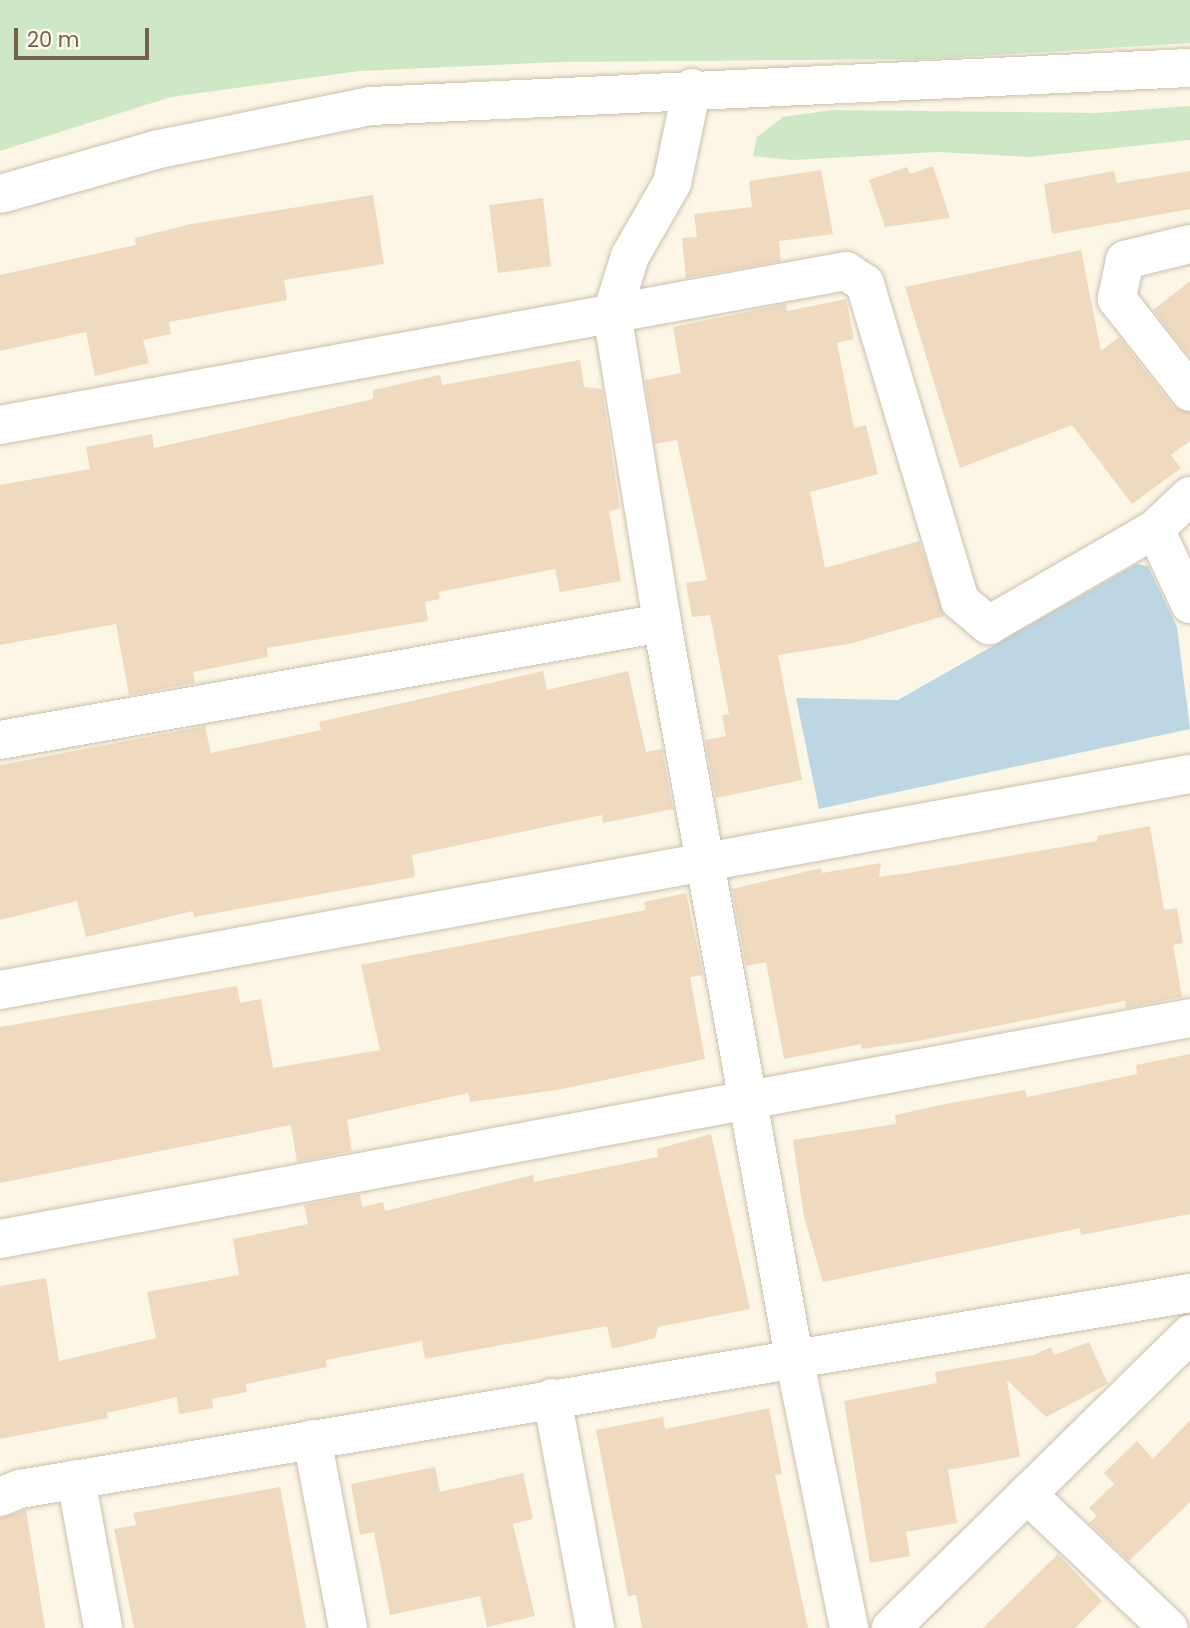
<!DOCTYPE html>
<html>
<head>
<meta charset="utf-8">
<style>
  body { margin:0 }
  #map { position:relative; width:1190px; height:1628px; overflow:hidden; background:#fbf6e6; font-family:Poppins,sans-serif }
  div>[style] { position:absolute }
  .green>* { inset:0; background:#cee8c6 }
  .water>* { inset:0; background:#bcd7e3 }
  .building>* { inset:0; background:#efdac0 }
  .roads { filter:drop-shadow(0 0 2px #ccbfad) drop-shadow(0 0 2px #ccbfad) }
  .minor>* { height:38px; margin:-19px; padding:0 19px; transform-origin:19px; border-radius:19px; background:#fff }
  .tertiary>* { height:38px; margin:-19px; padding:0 19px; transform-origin:19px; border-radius:19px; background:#fff }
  span { translate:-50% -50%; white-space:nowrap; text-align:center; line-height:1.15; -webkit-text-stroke:5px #fefaec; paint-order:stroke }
  .scale { position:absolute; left:14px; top:28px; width:135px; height:32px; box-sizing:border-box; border:4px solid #73604d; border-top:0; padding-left:9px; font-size:21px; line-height:24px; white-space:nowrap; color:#73604d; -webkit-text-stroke:5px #fefaec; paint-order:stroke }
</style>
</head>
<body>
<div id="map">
  <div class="green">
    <div style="clip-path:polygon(0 0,1190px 0,1190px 43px,928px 59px,558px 62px,359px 71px,171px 97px,0 151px)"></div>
    <div style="clip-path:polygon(1190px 106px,1190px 140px,1030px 157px,938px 152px,792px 160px,753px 156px,757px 137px,783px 117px,832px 110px,1097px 113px)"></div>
  </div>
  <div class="water">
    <div style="clip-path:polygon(1137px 564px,1148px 566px,1177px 627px,1190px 729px,819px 809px,796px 698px,898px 700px)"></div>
  </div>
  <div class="building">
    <div style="clip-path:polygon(933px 166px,950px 218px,885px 227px,869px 180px,907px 167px,910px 174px)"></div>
    <div style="clip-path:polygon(821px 170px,833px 234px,779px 241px,781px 261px,686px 278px,682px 238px,697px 237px,694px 214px,752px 207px,749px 181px)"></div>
    <div style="clip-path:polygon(1114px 171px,1117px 183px,1190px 171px,1190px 209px,1052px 234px,1044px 184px)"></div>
    <div style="clip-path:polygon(373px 195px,384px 264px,284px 280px,287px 300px,169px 322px,171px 334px,143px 340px,149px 363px,95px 376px,86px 332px,0 351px,0 275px,136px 245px,135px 238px,191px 224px)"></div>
    <div style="clip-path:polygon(543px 198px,551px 266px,498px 273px,489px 205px)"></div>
    <div style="clip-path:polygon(1081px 250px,1101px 351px,1119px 337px,1173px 406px,1190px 413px,1190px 441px,1171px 455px,1181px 468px,1132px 504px,1072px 425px,960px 468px,905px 287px)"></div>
    <div style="clip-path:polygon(1190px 281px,1190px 357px,1153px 310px)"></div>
    <div style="clip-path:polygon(846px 299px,854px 339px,837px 343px,854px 428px,866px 425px,878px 474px,810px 492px,825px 568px,919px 541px,944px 616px,849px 644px,778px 655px,802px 780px,716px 798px,705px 740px,726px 736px,722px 715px,729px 714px,710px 615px,692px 617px,686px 583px,707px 580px,677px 440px,655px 444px,645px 380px,681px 373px,673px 327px,786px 304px,787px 311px)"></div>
    <div style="clip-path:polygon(580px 360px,584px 387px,602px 389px,620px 509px,609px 511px,621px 581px,560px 592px,555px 569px,439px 592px,440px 599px,425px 602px,428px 621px,267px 648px,268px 657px,193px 672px,195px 683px,129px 695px,116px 624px,0 645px,0 485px,90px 469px,86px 447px,152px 434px,154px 448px,373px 399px,373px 390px,440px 375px,442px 385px)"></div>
    <div style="clip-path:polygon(543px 671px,547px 690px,628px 671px,646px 752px,662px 749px,673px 809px,603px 823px,602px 815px,412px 855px,415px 877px,194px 917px,193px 911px,86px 937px,77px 901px,0 920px,0 765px,205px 726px,211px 753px,321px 730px,319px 722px)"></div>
    <div style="clip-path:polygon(1150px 826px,1164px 910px,1177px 908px,1183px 943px,1173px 945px,1182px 997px,1126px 1008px,1125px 1001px,918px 1041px,862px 1049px,861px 1044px,784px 1059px,766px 962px,746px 966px,732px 889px,821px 868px,822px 873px,881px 863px,879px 877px,908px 873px,1097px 841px,1097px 836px)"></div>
    <div style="clip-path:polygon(686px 893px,703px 975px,690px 977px,705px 1059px,557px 1090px,470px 1102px,468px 1093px,347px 1120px,352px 1151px,297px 1162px,291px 1125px,0 1183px,0 1027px,237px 986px,240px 1003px,261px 999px,273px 1068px,380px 1050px,361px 965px,646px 910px,644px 902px)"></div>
    <div style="clip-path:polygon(1190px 1054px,1190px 1214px,1081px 1235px,1080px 1228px,823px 1282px,804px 1217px,793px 1140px,896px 1124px,895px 1115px,945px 1104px,1025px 1090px,1027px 1097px,1137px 1074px,1136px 1065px)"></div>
    <div style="clip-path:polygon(711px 1134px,750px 1309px,658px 1327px,655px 1338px,612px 1349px,607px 1326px,425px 1359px,422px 1341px,326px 1360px,327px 1367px,246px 1384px,247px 1392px,212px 1399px,213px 1408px,179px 1414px,177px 1397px,107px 1413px,108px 1418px,0 1439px,0 1286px,46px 1278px,59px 1361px,156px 1338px,147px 1292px,239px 1275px,233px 1239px,308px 1224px,304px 1205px,360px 1194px,362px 1207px,383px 1202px,385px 1211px,533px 1175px,534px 1182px,658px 1157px,657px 1149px)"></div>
    <div style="clip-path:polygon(1089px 1342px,1108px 1384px,1046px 1417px,1007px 1380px,1020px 1457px,948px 1470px,957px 1523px,906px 1532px,910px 1556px,870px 1563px,844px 1401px,937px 1383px,935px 1372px,1034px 1355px,1051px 1347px,1054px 1355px)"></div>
    <div style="clip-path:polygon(769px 1408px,782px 1474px,775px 1475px,808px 1628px,642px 1628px,636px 1595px,628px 1596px,596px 1430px,663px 1417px,665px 1429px)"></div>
    <div style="clip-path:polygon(1190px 1420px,1190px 1502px,1129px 1561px,1089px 1523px,1097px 1516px,1089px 1508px,1114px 1484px,1104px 1473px,1137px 1441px,1153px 1459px)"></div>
    <div style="clip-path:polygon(435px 1467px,440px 1492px,523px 1473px,533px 1519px,513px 1524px,535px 1616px,487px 1627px,480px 1596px,390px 1615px,374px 1532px,360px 1535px,351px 1484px)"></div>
    <div style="clip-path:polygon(280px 1487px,306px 1628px,134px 1628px,114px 1529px,136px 1525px,133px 1513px)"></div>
    <div style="clip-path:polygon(26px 1510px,45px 1628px,0 1628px,0 1518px)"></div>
    <div style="clip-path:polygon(1058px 1554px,1102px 1601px,1075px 1628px,983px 1628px)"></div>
  </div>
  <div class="roads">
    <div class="minor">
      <div style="left:692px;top:88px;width:97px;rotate:101.9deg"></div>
      <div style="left:672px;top:183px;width:84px;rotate:119.9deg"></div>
      <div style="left:630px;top:256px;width:60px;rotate:107.5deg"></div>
      <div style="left:612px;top:313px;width:314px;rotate:80.8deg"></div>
      <div style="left:662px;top:623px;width:746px;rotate:79.81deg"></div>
      <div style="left:794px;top:1357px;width:277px;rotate:78.5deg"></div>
      <div style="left:1190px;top:244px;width:67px;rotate:166.2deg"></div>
      <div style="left:1125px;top:260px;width:40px;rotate:102deg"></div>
      <div style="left:1117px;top:299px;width:118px;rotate:51.9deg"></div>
      <div style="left:0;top:425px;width:860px;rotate:-10.32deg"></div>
      <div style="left:846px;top:271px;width:23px;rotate:34deg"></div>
      <div style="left:865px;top:284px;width:331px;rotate:73.3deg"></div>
      <div style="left:960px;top:601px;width:38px;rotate:40deg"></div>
      <div style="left:989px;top:625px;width:192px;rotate:-30deg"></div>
      <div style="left:1155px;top:529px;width:48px;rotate:-43.3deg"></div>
      <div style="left:1155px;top:529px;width:83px;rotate:65deg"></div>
      <div style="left:0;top:740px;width:672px;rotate:-10.02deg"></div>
      <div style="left:0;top:990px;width:1209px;rotate:-10.29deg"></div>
      <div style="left:0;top:1239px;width:1210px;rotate:-10.52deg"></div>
      <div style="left:552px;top:1398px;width:234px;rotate:79.4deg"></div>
      <div style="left:312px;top:1439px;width:192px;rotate:79.2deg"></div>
      <div style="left:76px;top:1479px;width:151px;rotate:79.7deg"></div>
      <div style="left:1027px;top:1494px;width:195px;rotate:43.5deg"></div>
      <div style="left:0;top:1497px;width:22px;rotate:-22deg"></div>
      <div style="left:20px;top:1489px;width:1186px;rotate:-9.51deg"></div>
      <div style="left:891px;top:1628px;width:419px;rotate:-44.5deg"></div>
    </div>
    <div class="tertiary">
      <div style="left:0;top:194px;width:165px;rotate:-15.8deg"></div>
      <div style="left:159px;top:149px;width:216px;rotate:-11.5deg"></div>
      <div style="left:371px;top:106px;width:820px;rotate:-2.66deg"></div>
    </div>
  </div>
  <div class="scale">20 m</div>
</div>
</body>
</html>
